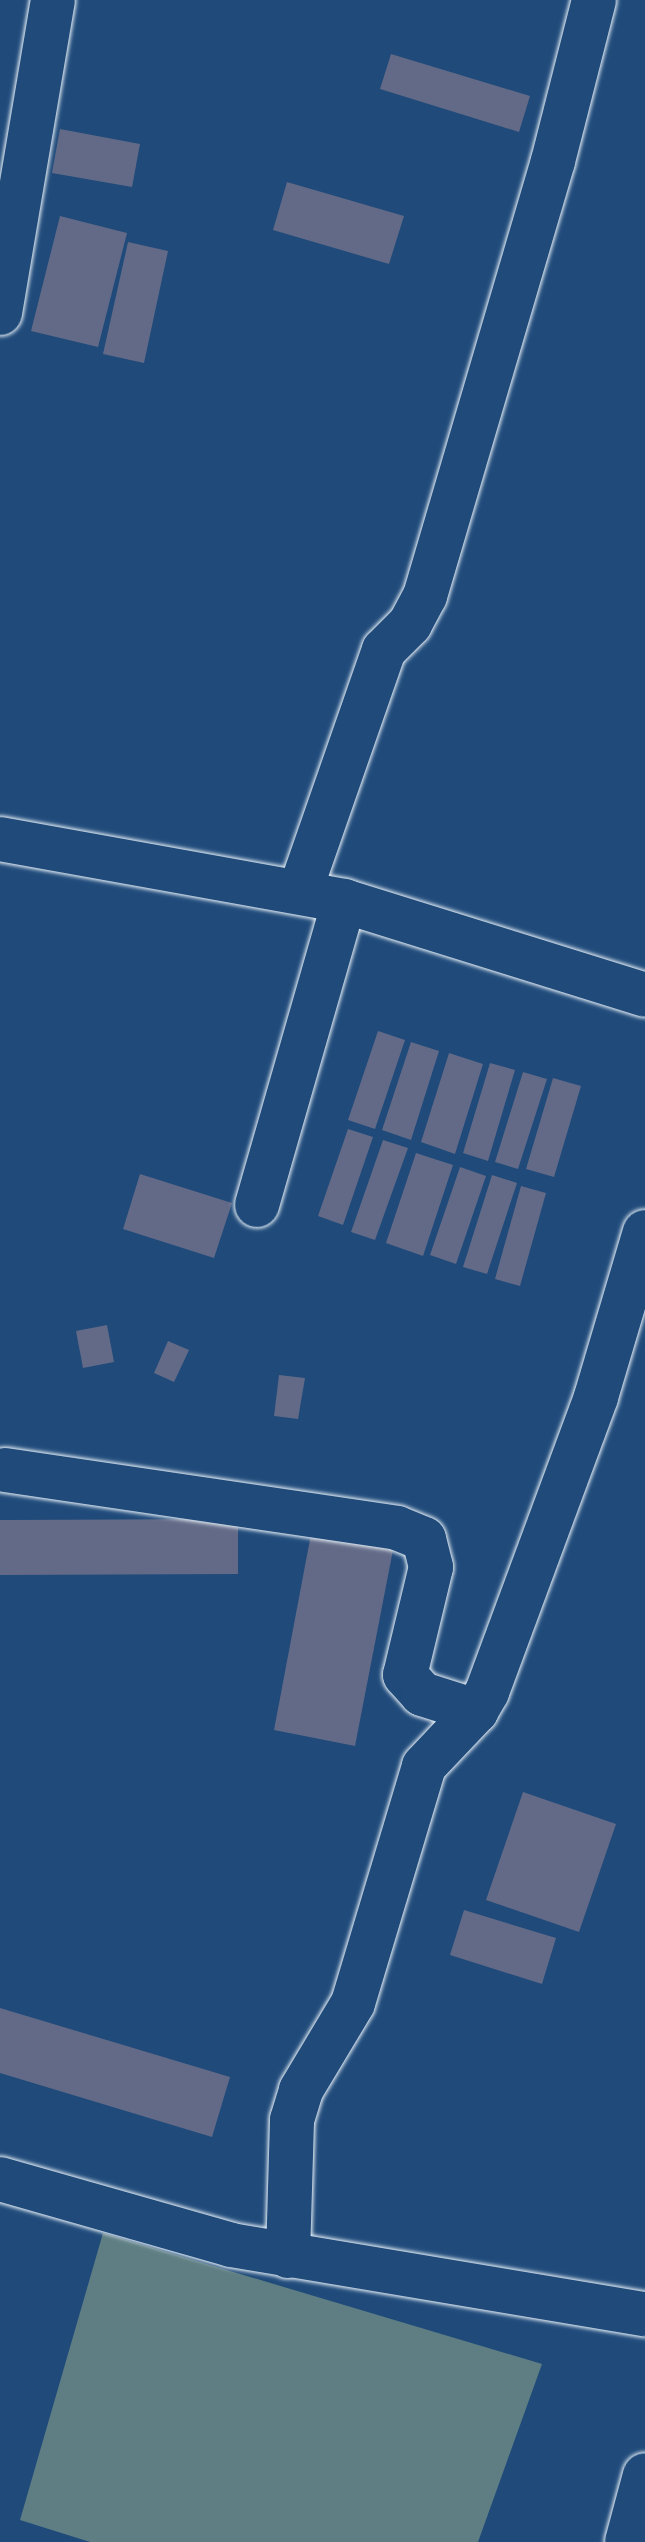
<!DOCTYPE html>
<html>
<head>
<meta charset="utf-8">
<style>
  body { margin:0 }
  #map { position:relative; width:645px; height:2542px; overflow:hidden; background:#1f4a7a; font-family:Pangolin,sans-serif }
  div>[style] { position:absolute }
  .green>* { inset:0; background:#5e7e83 }
  .building>* { inset:0; background:#626a87 }
  .roads { filter:drop-shadow(0 0 2px #e8f1f8) drop-shadow(0 0 2px #e8f1f8) }
  .minor>* { height:44px; margin:-22px; padding:0 22px; transform-origin:22px; border-radius:22px; background:#1f4a7a }
  span { translate:-50% -50%; white-space:nowrap; text-align:center; line-height:1.15; -webkit-text-stroke:8px #1f4a7a; paint-order:stroke }
</style>
</head>
<body>
<div id="map">
  <div class="green">
    <div style="clip-path:polygon(103px 2233px,542px 2364px,478px 2542px,90px 2542px,20px 2520px)"></div>
  </div>
  <div class="building">
    <div style="clip-path:polygon(391px 54px,530px 96px,519px 132px,380px 89px)"></div>
    <div style="clip-path:polygon(60px 129px,140px 144px,132px 187px,52px 173px)"></div>
    <div style="clip-path:polygon(287px 182px,404px 216px,389px 264px,273px 230px)"></div>
    <div style="clip-path:polygon(60px 216px,127px 233px,98px 347px,31px 331px)"></div>
    <div style="clip-path:polygon(128px 242px,168px 251px,144px 363px,103px 354px)"></div>
    <div style="clip-path:polygon(378px 1031px,405px 1040px,375px 1129px,348px 1120px)"></div>
    <div style="clip-path:polygon(411px 1042px,439px 1051px,411px 1140px,382px 1130px)"></div>
    <div style="clip-path:polygon(449px 1053px,483px 1064px,455px 1154px,421px 1142px)"></div>
    <div style="clip-path:polygon(490px 1063px,515px 1070px,488px 1161px,463px 1153px)"></div>
    <div style="clip-path:polygon(523px 1072px,547px 1079px,518px 1169px,495px 1162px)"></div>
    <div style="clip-path:polygon(553px 1078px,581px 1086px,554px 1177px,526px 1169px)"></div>
    <div style="clip-path:polygon(348px 1129px,373px 1137px,343px 1225px,318px 1216px)"></div>
    <div style="clip-path:polygon(383px 1140px,408px 1148px,375px 1240px,351px 1232px)"></div>
    <div style="clip-path:polygon(416px 1153px,453px 1165px,423px 1256px,386px 1243px)"></div>
    <div style="clip-path:polygon(460px 1167px,486px 1176px,456px 1264px,430px 1255px)"></div>
    <div style="clip-path:polygon(140px 1174px,232px 1203px,214px 1258px,123px 1229px)"></div>
    <div style="clip-path:polygon(492px 1175px,517px 1183px,487px 1274px,463px 1267px)"></div>
    <div style="clip-path:polygon(521px 1186px,546px 1193px,520px 1286px,495px 1279px)"></div>
    <div style="clip-path:polygon(107px 1325px,114px 1362px,83px 1368px,76px 1331px)"></div>
    <div style="clip-path:polygon(168px 1341px,189px 1350px,174px 1382px,154px 1373px)"></div>
    <div style="clip-path:polygon(279px 1375px,305px 1378px,298px 1419px,274px 1416px)"></div>
    <div style="clip-path:polygon(238px 1519px,238px 1574px,0 1575px,0 1520px)"></div>
    <div style="clip-path:polygon(311px 1534px,393px 1550px,355px 1746px,274px 1730px)"></div>
    <div style="clip-path:polygon(523px 1792px,616px 1824px,579px 1932px,486px 1900px)"></div>
    <div style="clip-path:polygon(464px 1910px,556px 1938px,542px 1984px,450px 1955px)"></div>
    <div style="clip-path:polygon(0 2008px,230px 2077px,212px 2137px,0 2073px)"></div>
  </div>
  <div class="roads">
    <div class="minor">
      <div style="left:0;top:313px;width:317px;rotate:-80.4deg"></div>
      <div style="left:0;top:839px;width:350px;rotate:10.2deg"></div>
      <div style="left:344px;top:901px;width:315px;rotate:17.3deg"></div>
      <div style="left:300px;top:891px;width:255px;rotate:-70.8deg"></div>
      <div style="left:384px;top:650px;width:37px;rotate:-45deg"></div>
      <div style="left:410px;top:624px;width:32px;rotate:-62deg"></div>
      <div style="left:425px;top:596px;width:453px;rotate:-73.6deg"></div>
      <div style="left:553px;top:161px;width:166px;rotate:-75.7deg"></div>
      <div style="left:257px;top:1205px;width:316px;rotate:-74deg"></div>
      <div style="left:5px;top:1470px;width:396px;rotate:8.4deg"></div>
      <div style="left:397px;top:1528px;width:29px;rotate:22deg"></div>
      <div style="left:424px;top:1539px;width:29px;rotate:76deg"></div>
      <div style="left:431px;top:1567px;width:111px;rotate:103.5deg"></div>
      <div style="left:405px;top:1675px;width:25px;rotate:48deg"></div>
      <div style="left:422px;top:1694px;width:57px;rotate:17.5deg"></div>
      <div style="left:0;top:2179px;width:240px;rotate:15.9deg"></div>
      <div style="left:231px;top:2245px;width:420px;rotate:9.5deg"></div>
      <div style="left:288px;top:2256px;width:136px;rotate:-88.3deg"></div>
      <div style="left:292px;top:2120px;width:31px;rotate:-73deg"></div>
      <div style="left:301px;top:2090px;width:101px;rotate:-59.1deg"></div>
      <div style="left:353px;top:2003px;width:247px;rotate:-73.3deg"></div>
      <div style="left:424px;top:1766px;width:76px;rotate:-46.6deg"></div>
      <div style="left:476px;top:1711px;width:22px;rotate:-60deg"></div>
      <div style="left:487px;top:1692px;width:314px;rotate:-69.7deg"></div>
      <div style="left:596px;top:1397px;width:172px;rotate:-73.5deg"></div>
      <div style="left:627px;top:2542px;width:69px;rotate:-75deg"></div>
    </div>
  </div>
</div>
</body>
</html>
